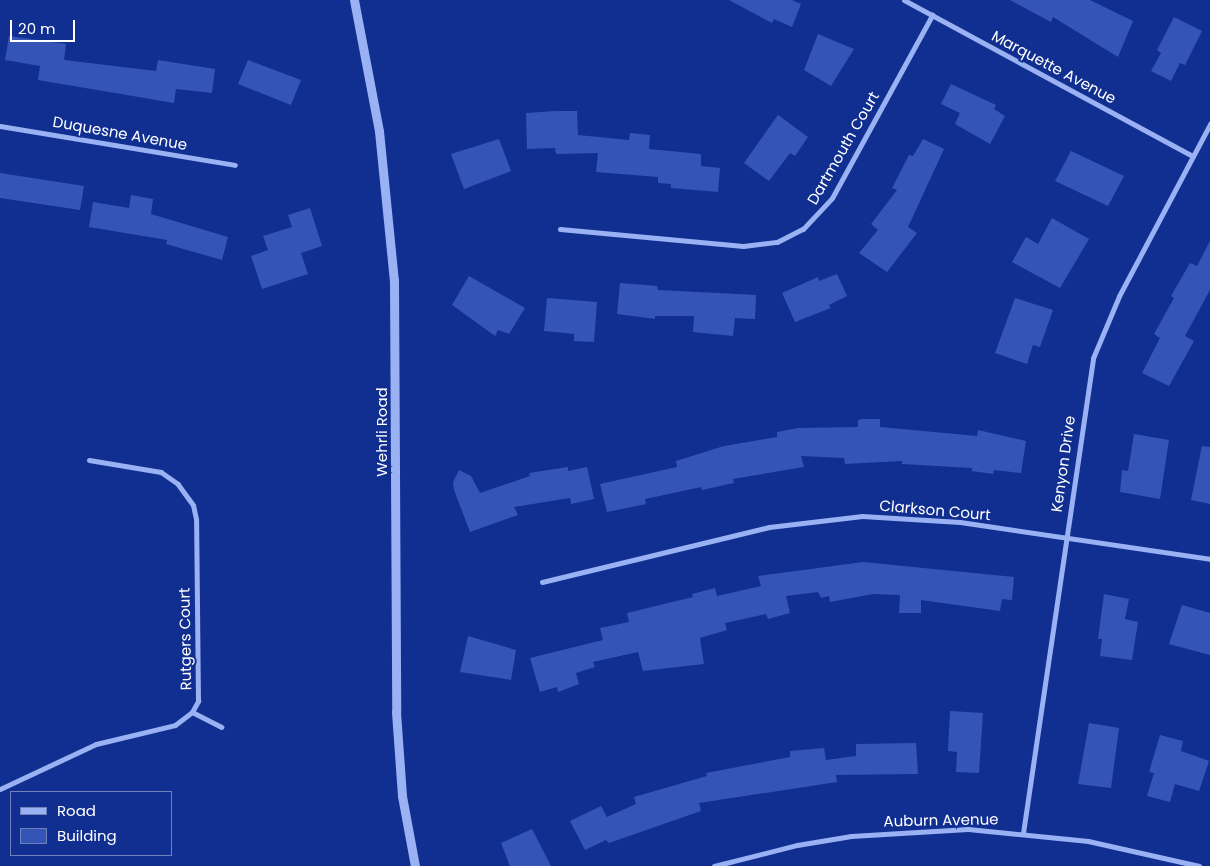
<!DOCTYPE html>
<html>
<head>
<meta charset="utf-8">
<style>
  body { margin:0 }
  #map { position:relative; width:1210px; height:866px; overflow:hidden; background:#102f90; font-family:Poppins,sans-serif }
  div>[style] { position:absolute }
  .building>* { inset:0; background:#3455b7 }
  .minor>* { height:5px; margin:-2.5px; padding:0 2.5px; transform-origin:2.5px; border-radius:2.5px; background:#9ab1f3 }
  .tertiary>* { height:9px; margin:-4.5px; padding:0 4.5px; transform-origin:4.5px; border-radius:4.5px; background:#9ab1f3 }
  span { translate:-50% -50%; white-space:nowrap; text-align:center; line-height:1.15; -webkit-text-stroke:4px #102f90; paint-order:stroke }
  .street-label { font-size:15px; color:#fff }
  .legend { position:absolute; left:10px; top:791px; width:162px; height:65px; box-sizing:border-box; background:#102f90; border:1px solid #7082bc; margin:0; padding:6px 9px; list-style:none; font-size:15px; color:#fff }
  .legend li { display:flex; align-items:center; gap:10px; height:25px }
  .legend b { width:25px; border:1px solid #7082bc }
  .scale { position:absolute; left:10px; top:20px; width:65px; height:22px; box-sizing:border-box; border:2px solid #fff; border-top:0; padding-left:6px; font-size:15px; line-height:18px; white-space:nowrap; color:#fff; -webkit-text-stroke:4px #102f90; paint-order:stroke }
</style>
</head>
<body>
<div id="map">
  <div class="building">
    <div style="clip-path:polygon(729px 0,792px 0,801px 4px,792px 27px,774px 19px,772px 23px)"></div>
    <div style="clip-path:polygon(1010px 0,1090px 0,1133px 21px,1118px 57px,1053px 17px,1051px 22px)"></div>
    <div style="clip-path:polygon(1174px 17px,1202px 31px,1185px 65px,1180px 63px,1171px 81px,1151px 71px,1161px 53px,1157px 50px)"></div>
    <div style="clip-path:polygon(818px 34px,854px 49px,831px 86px,804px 70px)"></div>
    <div style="clip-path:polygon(9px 36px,66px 44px,64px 60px,156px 71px,158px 60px,215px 69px,212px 93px,176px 89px,174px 103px,38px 80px,40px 66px,5px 60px)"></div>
    <div style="clip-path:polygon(248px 60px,301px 80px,291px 105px,238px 84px)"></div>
    <div style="clip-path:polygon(951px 84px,996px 105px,994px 109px,1005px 116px,990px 144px,955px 124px,960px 113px,941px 104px)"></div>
    <div style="clip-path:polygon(556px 111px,577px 111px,578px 135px,629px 140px,630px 133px,650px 135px,649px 149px,701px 154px,701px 166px,720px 168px,718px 192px,671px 188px,671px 184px,658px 183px,658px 177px,596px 172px,598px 153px,556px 154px,555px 148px,527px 149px,526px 113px)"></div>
    <div style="clip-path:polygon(778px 115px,808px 137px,795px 156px,790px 153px,769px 181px,744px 163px)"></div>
    <div style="clip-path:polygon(499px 139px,511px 171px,464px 189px,451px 154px)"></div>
    <div style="clip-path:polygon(923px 139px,944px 149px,908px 227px,917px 233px,887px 272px,859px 253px,878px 230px,871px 224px,897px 190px,892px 188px,909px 155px,913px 156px)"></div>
    <div style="clip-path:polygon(1071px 151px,1124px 176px,1108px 206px,1055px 181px)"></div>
    <div style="clip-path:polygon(0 173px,84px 186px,80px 210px,0 198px)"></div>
    <div style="clip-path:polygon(131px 195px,153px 199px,151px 214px,228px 237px,222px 260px,166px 244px,167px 240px,89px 227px,93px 202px,129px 208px)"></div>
    <div style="clip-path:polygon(310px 208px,322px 246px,301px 253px,308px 274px,262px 289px,251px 256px,268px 250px,263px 236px,292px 227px,288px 215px)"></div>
    <div style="clip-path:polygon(1052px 218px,1089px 239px,1060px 288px,1012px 262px,1026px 237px,1038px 244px)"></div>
    <div style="clip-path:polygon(1210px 241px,1210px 290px,1185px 336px,1194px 341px,1169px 386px,1142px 373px,1160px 338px,1154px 334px,1174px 298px,1171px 296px,1190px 263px,1197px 266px)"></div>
    <div style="clip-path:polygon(837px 274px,847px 296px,829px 305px,831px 308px,795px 322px,782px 293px,818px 277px,819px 281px)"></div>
    <div style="clip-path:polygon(469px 276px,525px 308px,509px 334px,498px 330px,495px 336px,452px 305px)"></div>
    <div style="clip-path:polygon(620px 283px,657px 286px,658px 290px,756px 295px,755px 319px,735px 318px,733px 336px,693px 332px,694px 316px,655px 316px,655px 319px,617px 314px)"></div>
    <div style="clip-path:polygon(547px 298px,597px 302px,594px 342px,574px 341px,574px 334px,544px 331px)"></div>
    <div style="clip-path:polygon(1015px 298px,1053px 310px,1040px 347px,1033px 345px,1027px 364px,995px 353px)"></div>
    <div style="clip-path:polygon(862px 419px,880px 419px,880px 427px,977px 436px,978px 430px,1026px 441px,1021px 473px,994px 470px,993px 474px,972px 471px,972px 468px,902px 464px,902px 461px,845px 464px,844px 458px,801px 456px,804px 467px,733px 479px,734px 483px,702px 490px,701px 487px,664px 495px,645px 499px,646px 504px,607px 512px,600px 484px,677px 467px,676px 461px,724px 446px,777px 437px,777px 432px,798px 428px,858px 427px,858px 420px)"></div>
    <div style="clip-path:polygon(1134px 434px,1169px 440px,1160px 499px,1120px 492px,1122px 470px,1128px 471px)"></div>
    <div style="clip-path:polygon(1202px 446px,1210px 447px,1210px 504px,1191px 500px)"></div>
    <div style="clip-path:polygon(568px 467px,568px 471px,587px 467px,594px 499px,571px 504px,570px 498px,514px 507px,518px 515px,470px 532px,454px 490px,453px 482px,459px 470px,471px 476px,480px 493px,530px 476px,529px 473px)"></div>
    <div style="clip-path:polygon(863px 562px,1014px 577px,1012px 600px,1002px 599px,1000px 611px,921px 600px,921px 613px,899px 613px,900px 595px,873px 594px,830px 602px,829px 596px,821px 598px,818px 592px,786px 596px,790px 613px,768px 619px,766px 614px,725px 623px,727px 630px,700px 638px,704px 664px,643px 671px,638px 652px,593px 662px,595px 667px,576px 673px,579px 684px,558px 692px,557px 687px,540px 692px,530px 658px,603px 640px,600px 628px,629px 622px,627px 613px,693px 597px,692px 594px,715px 588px,717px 596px,761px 586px,758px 576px)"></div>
    <div style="clip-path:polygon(1104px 594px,1129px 599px,1125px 619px,1138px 622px,1132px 660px,1100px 656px,1102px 639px,1098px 639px)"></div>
    <div style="clip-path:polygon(1182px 605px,1210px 613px,1210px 655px,1169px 644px)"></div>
    <div style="clip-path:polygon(468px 636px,516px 650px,511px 680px,460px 672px)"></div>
    <div style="clip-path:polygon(950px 711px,983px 713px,979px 773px,956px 772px,957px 752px,948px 751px)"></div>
    <div style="clip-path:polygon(1089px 723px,1119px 728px,1111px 788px,1078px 784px)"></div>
    <div style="clip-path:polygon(1160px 735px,1183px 741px,1181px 751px,1209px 761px,1199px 791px,1175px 784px,1170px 802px,1147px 796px,1154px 773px,1149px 772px)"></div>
    <div style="clip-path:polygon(916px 743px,918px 774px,836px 775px,837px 782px,699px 803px,701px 811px,609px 843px,606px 840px,585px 850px,570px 821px,601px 806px,607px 817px,636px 804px,634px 797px,707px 776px,706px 773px,790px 757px,790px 751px,824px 748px,826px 760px,856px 756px,856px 744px)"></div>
    <div style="clip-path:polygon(532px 829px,551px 866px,510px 866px,501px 843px)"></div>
  </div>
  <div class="minor">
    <div style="left:904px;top:0;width:328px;rotate:28.4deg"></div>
    <div style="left:0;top:126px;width:238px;rotate:9.4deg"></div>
    <div style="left:560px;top:229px;width:184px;rotate:5.3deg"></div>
    <div style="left:743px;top:246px;width:34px;rotate:-7deg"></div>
    <div style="left:777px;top:242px;width:29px;rotate:-27deg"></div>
    <div style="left:803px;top:229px;width:42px;rotate:-46.9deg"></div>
    <div style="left:832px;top:198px;width:209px;rotate:-61.3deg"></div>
    <div style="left:542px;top:582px;width:234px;rotate:-13.6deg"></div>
    <div style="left:769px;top:527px;width:94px;rotate:-6.7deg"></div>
    <div style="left:862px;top:516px;width:98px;rotate:3.5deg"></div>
    <div style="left:960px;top:522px;width:253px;rotate:8.4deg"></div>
    <div style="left:192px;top:712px;width:33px;rotate:27deg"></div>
    <div style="left:0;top:789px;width:106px;rotate:-25.1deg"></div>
    <div style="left:96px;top:744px;width:81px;rotate:-13.5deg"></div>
    <div style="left:175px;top:725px;width:21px;rotate:-37deg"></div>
    <div style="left:192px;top:712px;width:13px;rotate:-61deg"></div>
    <div style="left:198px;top:701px;width:182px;rotate:-90.6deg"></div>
    <div style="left:196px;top:519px;width:14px;rotate:-102deg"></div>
    <div style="left:193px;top:505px;width:26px;rotate:-126deg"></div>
    <div style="left:178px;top:484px;width:21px;rotate:-145deg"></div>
    <div style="left:161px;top:472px;width:73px;rotate:-170.5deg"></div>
    <div style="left:1023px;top:833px;width:480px;rotate:-81.6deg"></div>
    <div style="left:1093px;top:358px;width:67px;rotate:-67.2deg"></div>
    <div style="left:1119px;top:296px;width:195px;rotate:-62.1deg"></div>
    <div style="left:714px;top:866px;width:86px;rotate:-14.2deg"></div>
    <div style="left:797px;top:845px;width:55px;rotate:-9.5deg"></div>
    <div style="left:851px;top:836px;width:117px;rotate:-3.4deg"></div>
    <div style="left:968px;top:829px;width:121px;rotate:5.7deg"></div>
    <div style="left:1088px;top:841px;width:114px;rotate:12.7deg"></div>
  </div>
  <div class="tertiary">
    <div style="left:354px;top:0;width:133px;rotate:79.2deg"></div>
    <div style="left:379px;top:131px;width:150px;rotate:84.3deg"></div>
    <div style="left:394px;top:280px;width:432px;rotate:89.7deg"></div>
    <div style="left:396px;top:712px;width:84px;rotate:85.9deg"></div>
    <div style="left:402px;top:796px;width:71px;rotate:79.5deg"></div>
  </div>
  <div class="street-label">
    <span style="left:1054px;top:67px;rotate:28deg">Marquette Avenue</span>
    <span style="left:120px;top:133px;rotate:10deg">Duquesne Avenue</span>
    <span style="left:843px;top:148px;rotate:-60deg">Dartmouth Court</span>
    <span style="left:382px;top:432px;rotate:-90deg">Wehrli Road</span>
    <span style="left:1063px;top:464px;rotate:-82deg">Kenyon Drive</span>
    <span style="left:935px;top:510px;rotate:5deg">Clarkson Court</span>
    <span style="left:185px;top:639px;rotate:-91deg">Rutgers Court</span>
    <span style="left:941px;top:820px;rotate:-1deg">Auburn Avenue</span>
  </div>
  <ul class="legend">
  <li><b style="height:6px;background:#9ab1f3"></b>Road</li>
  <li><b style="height:14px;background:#3455b7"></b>Building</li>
  </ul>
  <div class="scale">20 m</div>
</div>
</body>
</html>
